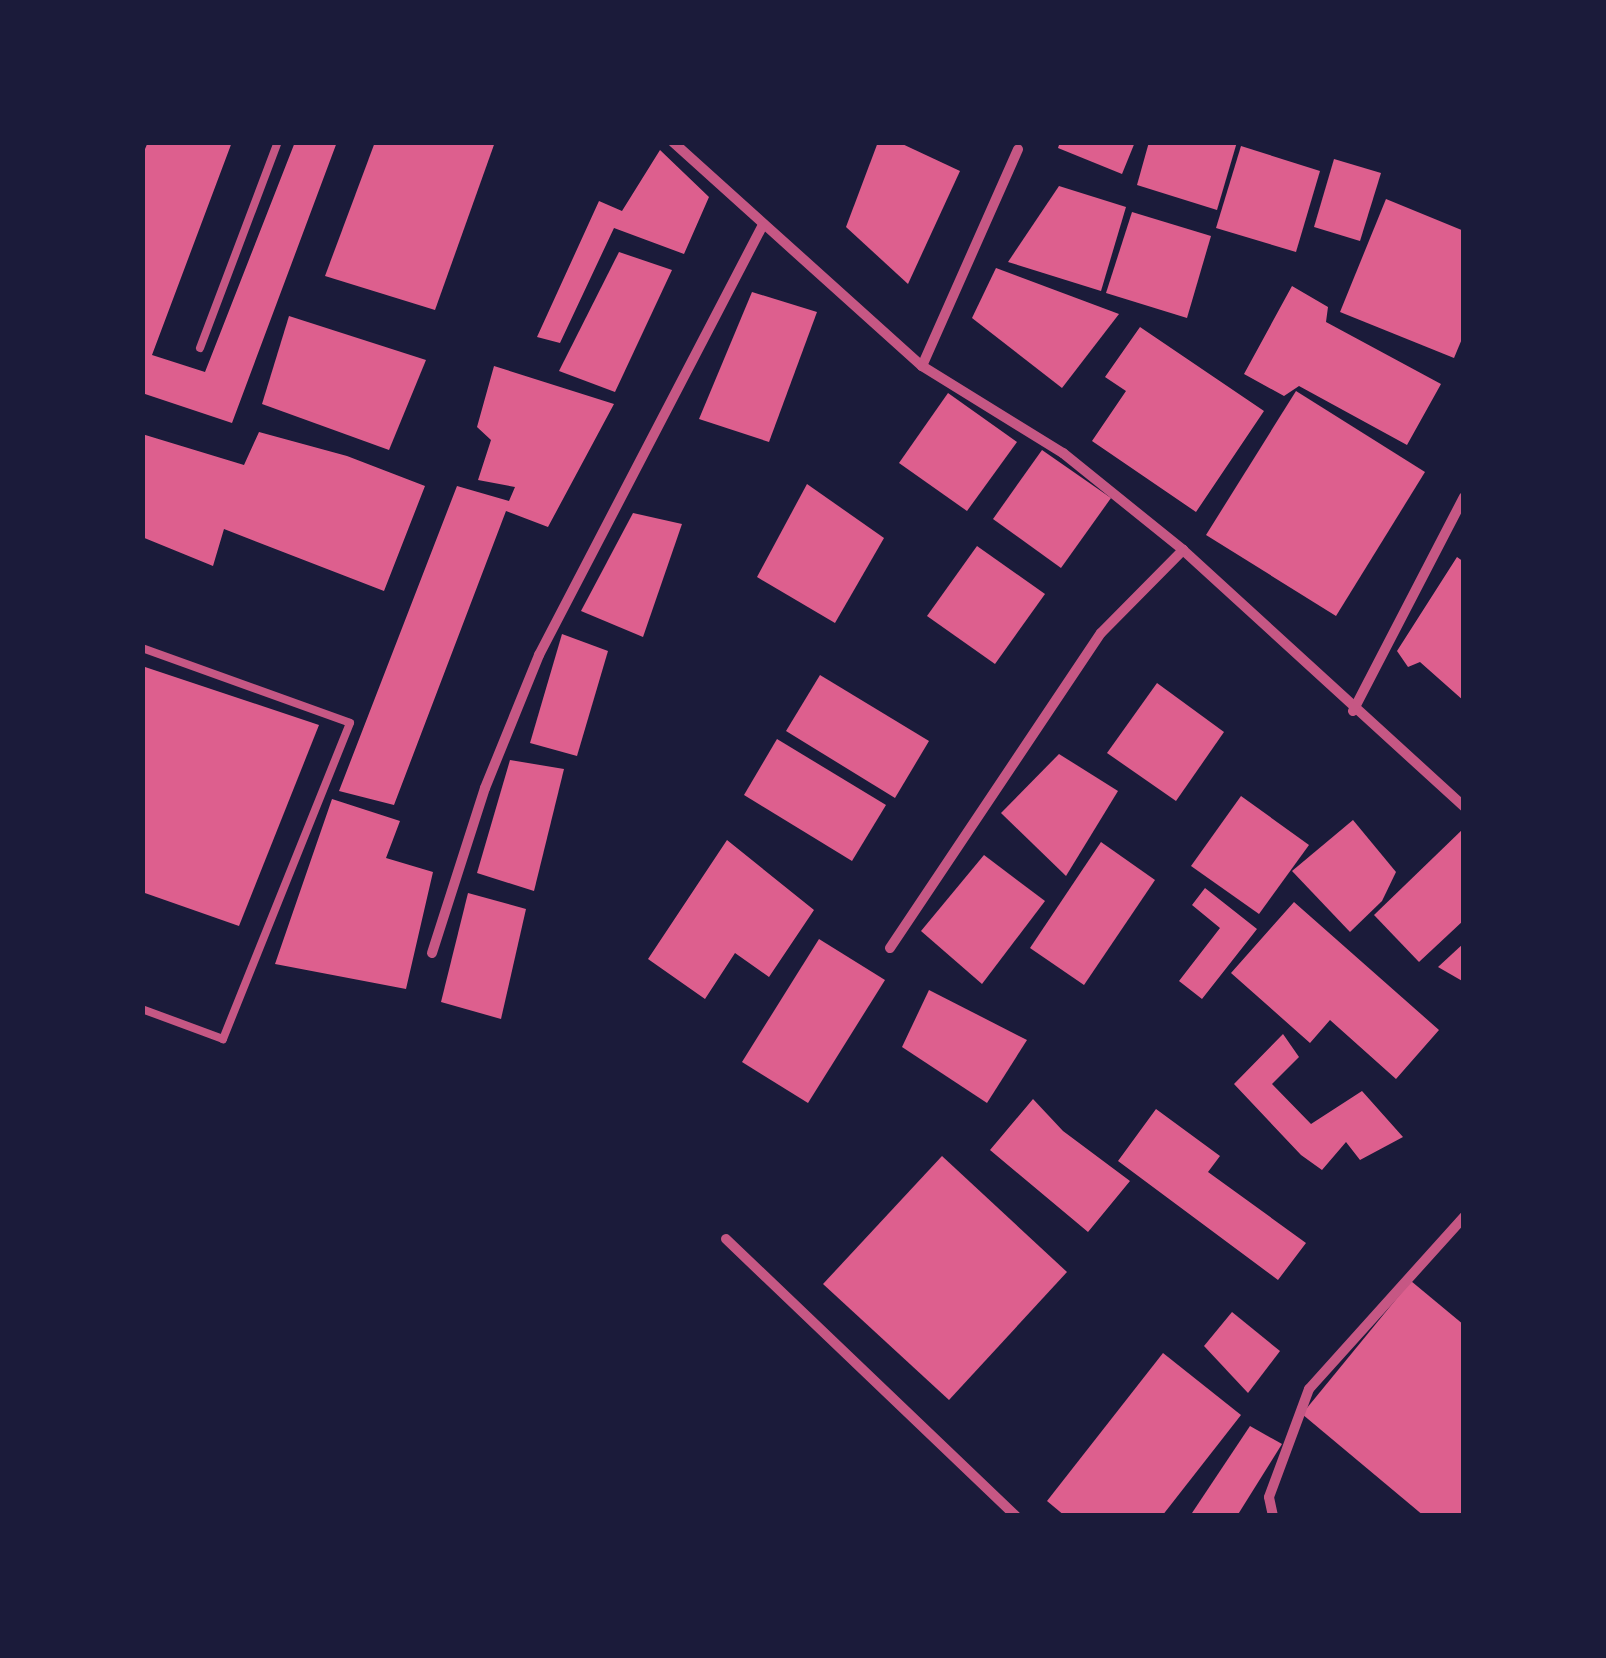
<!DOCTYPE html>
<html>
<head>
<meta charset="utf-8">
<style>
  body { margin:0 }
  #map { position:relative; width:1606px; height:1658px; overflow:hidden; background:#1b1b3a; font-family:"Varela Round",sans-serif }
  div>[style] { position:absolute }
  .building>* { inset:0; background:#dd5f8e }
  .service>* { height:8px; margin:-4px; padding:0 4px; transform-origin:4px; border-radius:4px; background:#c65784 }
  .minor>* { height:10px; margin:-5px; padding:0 5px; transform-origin:5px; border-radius:5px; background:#c65784 }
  span { translate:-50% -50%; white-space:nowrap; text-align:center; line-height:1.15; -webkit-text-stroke:10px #1b1b3a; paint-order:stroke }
  .frame { position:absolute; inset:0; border:145px solid #1b1b3a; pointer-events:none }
</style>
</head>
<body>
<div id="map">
  <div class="building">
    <div style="clip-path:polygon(148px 142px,232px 142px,152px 355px,205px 372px,295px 142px,337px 142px,232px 423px,142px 393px,142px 156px)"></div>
    <div style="clip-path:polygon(375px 142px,495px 142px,435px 310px,325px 276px)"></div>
    <div style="clip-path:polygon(878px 142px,898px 142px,960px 171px,908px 284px,846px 227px)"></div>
    <div style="clip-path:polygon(1060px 142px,1135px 142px,1122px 174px,1058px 148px)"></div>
    <div style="clip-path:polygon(1149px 142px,1237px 142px,1217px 210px,1137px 185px)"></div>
    <div style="clip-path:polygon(1241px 146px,1320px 171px,1296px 252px,1216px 228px)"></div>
    <div style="clip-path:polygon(660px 150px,709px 197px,684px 254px,614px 228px,560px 343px,537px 337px,599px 201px,622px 211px)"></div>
    <div style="clip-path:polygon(1334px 159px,1381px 173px,1360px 241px,1314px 227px)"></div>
    <div style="clip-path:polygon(1059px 186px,1126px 207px,1101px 291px,1008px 262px)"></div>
    <div style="clip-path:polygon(1386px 199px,1464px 231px,1464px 334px,1454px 358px,1340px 312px)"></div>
    <div style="clip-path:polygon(1132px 212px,1211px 236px,1187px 318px,1106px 293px)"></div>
    <div style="clip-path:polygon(619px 252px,672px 270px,615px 392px,559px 371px)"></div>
    <div style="clip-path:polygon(996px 268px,1119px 314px,1062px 388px,972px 318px)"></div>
    <div style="clip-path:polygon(1292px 286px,1328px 307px,1326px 322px,1441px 384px,1407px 445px,1299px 386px,1284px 396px,1244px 374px)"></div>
    <div style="clip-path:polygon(752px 292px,817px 312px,769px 442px,699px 419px)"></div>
    <div style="clip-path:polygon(289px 316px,426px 360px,389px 450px,262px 404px)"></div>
    <div style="clip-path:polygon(1140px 327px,1264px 411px,1196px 512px,1092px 441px,1126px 391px,1105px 377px)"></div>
    <div style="clip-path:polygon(494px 366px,614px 404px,548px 527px,506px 511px,394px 805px,339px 791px,457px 486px,509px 501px,515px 487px,478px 480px,491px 440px,477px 427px)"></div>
    <div style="clip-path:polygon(1296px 391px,1425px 472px,1336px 616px,1206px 535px)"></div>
    <div style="clip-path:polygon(948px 393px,1017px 442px,967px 511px,899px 463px)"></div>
    <div style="clip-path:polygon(259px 432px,347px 456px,425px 486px,384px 591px,224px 529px,213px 566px,142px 537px,142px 434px,244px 465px)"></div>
    <div style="clip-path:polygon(1042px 450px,1111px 498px,1061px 568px,993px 519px)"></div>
    <div style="clip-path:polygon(807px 484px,884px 538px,835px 623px,757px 577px)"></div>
    <div style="clip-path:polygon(633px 513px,682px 524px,643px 637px,581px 611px)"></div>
    <div style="clip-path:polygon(977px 546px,1045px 594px,995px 664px,927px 616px)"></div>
    <div style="clip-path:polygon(1457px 557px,1464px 562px,1464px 701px,1420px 662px,1408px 667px,1397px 651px)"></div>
    <div style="clip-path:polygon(562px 634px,608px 651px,577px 756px,530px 743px)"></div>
    <div style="clip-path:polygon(142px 666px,319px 725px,239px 926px,142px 892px)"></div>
    <div style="clip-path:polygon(820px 675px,929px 741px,895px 798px,786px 731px)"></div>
    <div style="clip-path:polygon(1157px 683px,1224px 732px,1176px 801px,1107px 753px)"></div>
    <div style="clip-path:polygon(777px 739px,886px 805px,852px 861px,744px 795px)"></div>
    <div style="clip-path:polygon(1059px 754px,1118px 791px,1066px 876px,1001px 813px)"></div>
    <div style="clip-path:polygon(510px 760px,564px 769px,534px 891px,477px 873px)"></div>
    <div style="clip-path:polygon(1241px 796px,1309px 845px,1259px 914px,1191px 866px)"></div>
    <div style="clip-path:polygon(332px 799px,400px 821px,386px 858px,433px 872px,406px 989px,275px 964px)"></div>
    <div style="clip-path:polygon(1353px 820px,1396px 872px,1382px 901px,1350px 932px,1292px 871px)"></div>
    <div style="clip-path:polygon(1464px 828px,1464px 920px,1419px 962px,1374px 915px)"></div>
    <div style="clip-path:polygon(727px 840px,814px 910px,769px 977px,735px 953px,705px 999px,648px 959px)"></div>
    <div style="clip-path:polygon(1101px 842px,1155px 880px,1084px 985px,1030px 948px)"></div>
    <div style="clip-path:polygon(984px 855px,1045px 901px,982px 984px,921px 931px)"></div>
    <div style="clip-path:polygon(1205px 888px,1257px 929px,1202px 999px,1179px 981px,1220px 928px,1192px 905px)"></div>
    <div style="clip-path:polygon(468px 893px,526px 909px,501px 1019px,441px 1002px)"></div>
    <div style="clip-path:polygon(1294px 902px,1439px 1030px,1396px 1079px,1330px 1020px,1310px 1043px,1231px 973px)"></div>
    <div style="clip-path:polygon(819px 939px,885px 980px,808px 1103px,742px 1062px)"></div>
    <div style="clip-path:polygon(1464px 943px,1464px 982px,1438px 967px)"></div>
    <div style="clip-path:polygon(929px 990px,1027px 1040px,987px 1103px,902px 1047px)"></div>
    <div style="clip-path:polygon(1283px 1034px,1299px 1057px,1272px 1084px,1311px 1124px,1362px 1091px,1403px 1137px,1360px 1160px,1346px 1142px,1322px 1170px,1301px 1155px,1234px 1084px)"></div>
    <div style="clip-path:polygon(1033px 1099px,1063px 1131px,1130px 1181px,1088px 1232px,990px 1150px)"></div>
    <div style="clip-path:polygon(1156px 1109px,1220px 1156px,1208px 1172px,1306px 1243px,1278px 1280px,1118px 1161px)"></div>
    <div style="clip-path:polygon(942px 1156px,1067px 1272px,949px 1400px,823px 1284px)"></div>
    <div style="clip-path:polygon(1411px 1281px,1464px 1325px,1464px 1516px,1424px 1516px,1302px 1414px)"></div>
    <div style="clip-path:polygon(1232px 1312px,1280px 1351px,1248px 1393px,1204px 1346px)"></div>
    <div style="clip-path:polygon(1163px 1353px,1241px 1415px,1162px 1516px,1065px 1516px,1047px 1501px)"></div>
    <div style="clip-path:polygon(1250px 1426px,1282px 1444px,1237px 1516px,1190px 1516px)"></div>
  </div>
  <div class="service">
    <div style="left:200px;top:348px;width:220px;rotate:-69.3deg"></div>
    <div style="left:142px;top:648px;width:221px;rotate:19.8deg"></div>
    <div style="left:350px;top:723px;width:341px;rotate:111.9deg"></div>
    <div style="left:223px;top:1039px;width:86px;rotate:-159.7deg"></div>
  </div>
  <div class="minor">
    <div style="left:673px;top:142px;width:335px;rotate:42deg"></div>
    <div style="left:922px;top:366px;width:166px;rotate:31.7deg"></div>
    <div style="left:1063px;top:453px;width:154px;rotate:38.9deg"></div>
    <div style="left:1183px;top:550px;width:381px;rotate:42.4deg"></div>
    <div style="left:922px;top:366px;width:237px;rotate:-66.1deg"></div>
    <div style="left:1353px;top:711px;width:241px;rotate:-62.6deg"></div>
    <div style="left:890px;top:948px;width:379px;rotate:-56.2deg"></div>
    <div style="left:1101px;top:633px;width:117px;rotate:-45.3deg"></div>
    <div style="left:432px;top:953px;width:173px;rotate:-72.2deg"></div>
    <div style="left:485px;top:788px;width:144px;rotate:-67.9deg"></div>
    <div style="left:539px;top:655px;width:483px;rotate:-62.5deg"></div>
    <div style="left:726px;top:1239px;width:401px;rotate:43.7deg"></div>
    <div style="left:1273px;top:1516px;width:19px;rotate:-102deg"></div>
    <div style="left:1269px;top:1497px;width:115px;rotate:-69.7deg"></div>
    <div style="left:1309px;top:1389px;width:232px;rotate:-48deg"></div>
  </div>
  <div class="frame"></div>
</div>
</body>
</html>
